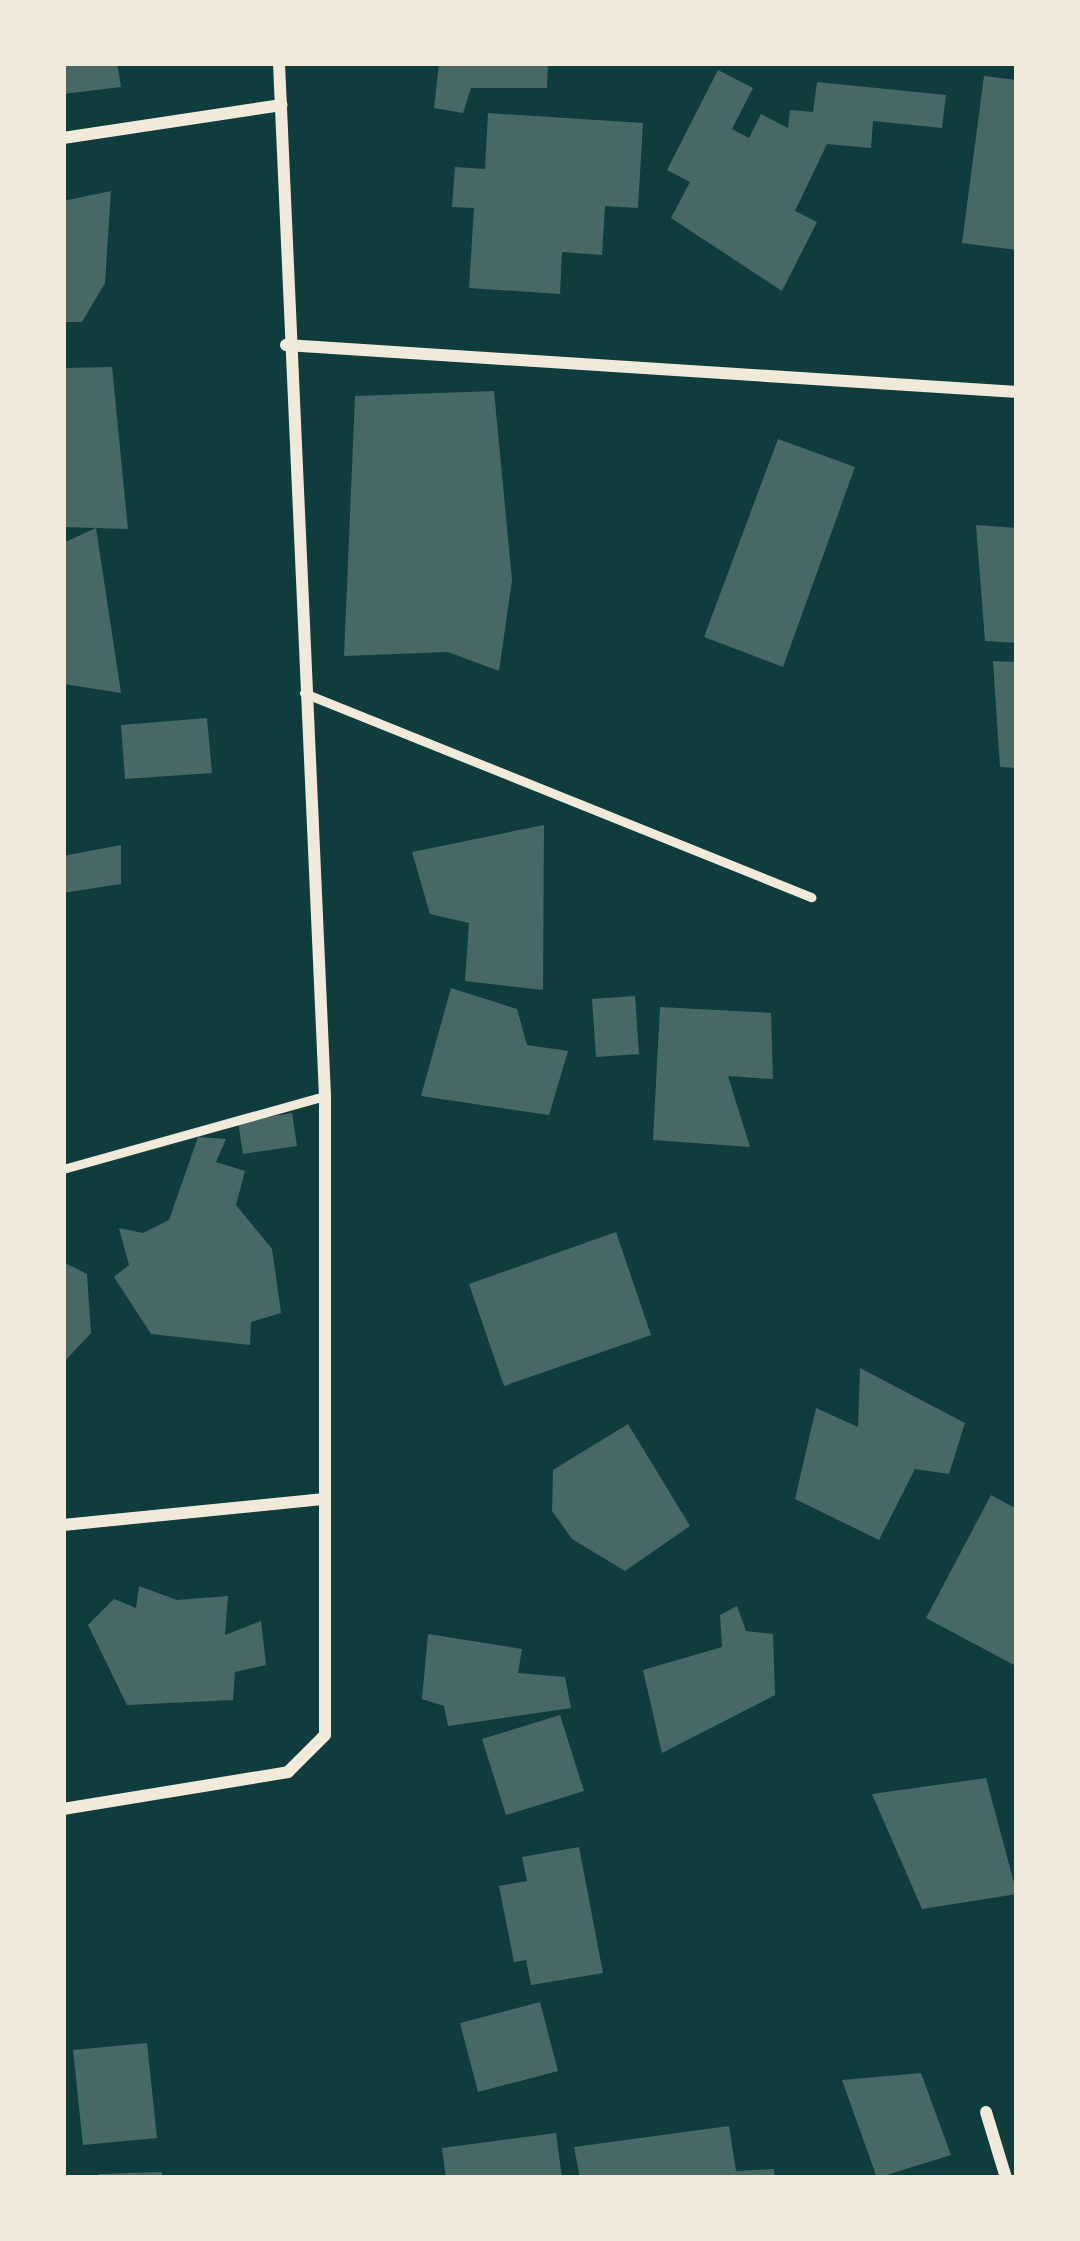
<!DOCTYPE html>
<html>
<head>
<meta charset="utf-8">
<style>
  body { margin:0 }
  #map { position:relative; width:1080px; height:2241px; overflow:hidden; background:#0f3d3e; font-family:Commissioner,sans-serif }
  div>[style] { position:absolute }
  .building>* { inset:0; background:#486865 }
  .service>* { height:9px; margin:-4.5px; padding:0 4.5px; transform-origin:4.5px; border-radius:4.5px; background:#f1e9da }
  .minor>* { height:12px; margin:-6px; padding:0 6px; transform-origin:6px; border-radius:6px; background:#f1e9da }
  span { translate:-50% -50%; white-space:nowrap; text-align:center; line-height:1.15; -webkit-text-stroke:9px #f1e9da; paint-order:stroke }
  .frame { position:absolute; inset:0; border:66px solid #f1e9da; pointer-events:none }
</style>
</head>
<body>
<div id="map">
  <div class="building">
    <div style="clip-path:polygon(63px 63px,117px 63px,121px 87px,63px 94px)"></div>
    <div style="clip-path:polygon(439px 63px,548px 63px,547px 88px,471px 88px,463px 113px,434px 108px)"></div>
    <div style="clip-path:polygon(718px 70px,753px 88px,732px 129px,749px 138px,761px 114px,788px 128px,790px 110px,813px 112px,817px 82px,946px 95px,942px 128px,873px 121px,871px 148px,827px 144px,795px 211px,817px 222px,782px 291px,671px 218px,690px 182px,667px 170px)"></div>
    <div style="clip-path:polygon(984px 76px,1017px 80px,1017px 250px,962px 243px)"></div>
    <div style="clip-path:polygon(488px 113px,643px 123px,638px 208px,605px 206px,602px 255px,562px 252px,560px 294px,469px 288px,474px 208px,452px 207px,455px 167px,485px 169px)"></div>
    <div style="clip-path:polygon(111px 191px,105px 283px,82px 322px,63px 322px,63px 201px)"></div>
    <div style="clip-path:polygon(112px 367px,128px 529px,63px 527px,63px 368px)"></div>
    <div style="clip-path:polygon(494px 391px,512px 580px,499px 671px,448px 652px,344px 656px,355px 396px)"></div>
    <div style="clip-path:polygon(778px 439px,855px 467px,783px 667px,704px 637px)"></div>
    <div style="clip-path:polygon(976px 525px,1017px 528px,1017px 643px,985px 641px)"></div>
    <div style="clip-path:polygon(96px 528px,121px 693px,63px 684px,63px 543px)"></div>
    <div style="clip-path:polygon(993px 661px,1017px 662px,1017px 768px,1000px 767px)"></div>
    <div style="clip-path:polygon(207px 718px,212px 773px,125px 779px,121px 725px)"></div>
    <div style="clip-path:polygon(544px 825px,543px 990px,465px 981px,469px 923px,430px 914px,412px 852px)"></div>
    <div style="clip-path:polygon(121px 845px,121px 884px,63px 893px,63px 856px)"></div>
    <div style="clip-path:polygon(451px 988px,517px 1009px,527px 1045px,568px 1051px,549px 1115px,421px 1096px)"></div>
    <div style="clip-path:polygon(635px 996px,639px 1054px,596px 1057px,592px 999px)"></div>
    <div style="clip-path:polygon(660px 1007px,771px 1013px,773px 1079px,728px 1076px,750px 1147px,653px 1140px)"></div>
    <div style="clip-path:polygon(292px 1113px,297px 1146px,243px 1154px,238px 1122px)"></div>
    <div style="clip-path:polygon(198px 1137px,226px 1139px,216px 1162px,245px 1171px,236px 1205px,272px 1249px,281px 1313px,251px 1322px,250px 1345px,151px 1334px,114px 1277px,129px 1265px,119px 1228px,143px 1233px,169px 1220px)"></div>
    <div style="clip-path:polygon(616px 1232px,651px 1335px,504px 1386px,469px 1284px)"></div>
    <div style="clip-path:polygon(63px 1262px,87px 1274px,91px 1333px,63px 1363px)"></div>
    <div style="clip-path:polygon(860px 1368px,965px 1423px,949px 1474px,915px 1469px,879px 1540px,795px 1499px,816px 1408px,858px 1427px)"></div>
    <div style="clip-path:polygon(628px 1424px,690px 1526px,625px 1571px,572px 1539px,552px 1511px,553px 1470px)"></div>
    <div style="clip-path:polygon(991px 1495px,1017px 1509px,1014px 1665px,926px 1618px)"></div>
    <div style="clip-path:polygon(139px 1586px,177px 1600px,228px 1596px,225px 1635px,261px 1621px,266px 1665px,235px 1672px,233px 1700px,127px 1705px,88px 1625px,114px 1599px,136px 1608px)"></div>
    <div style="clip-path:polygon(737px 1606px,746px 1631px,773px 1634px,775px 1695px,662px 1753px,643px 1670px,722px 1647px,720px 1615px)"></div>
    <div style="clip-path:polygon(428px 1634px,522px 1649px,518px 1673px,565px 1677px,571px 1708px,448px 1726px,444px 1706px,422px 1699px)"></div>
    <div style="clip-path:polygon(560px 1715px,584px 1791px,506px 1815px,482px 1739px)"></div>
    <div style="clip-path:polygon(986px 1778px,1017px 1894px,922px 1909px,872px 1794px)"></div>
    <div style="clip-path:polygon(579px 1847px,603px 1973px,531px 1985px,526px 1960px,514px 1962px,499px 1886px,527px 1881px,522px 1857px)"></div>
    <div style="clip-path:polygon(540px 2002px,558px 2071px,478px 2092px,460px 2023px)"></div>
    <div style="clip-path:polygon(147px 2043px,157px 2138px,83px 2145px,73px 2050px)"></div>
    <div style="clip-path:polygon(921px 2073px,951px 2155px,877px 2178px,842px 2080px)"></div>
    <div style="clip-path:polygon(729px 2126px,736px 2171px,774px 2169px,775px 2178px,580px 2178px,574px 2147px)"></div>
    <div style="clip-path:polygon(556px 2133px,562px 2178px,446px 2178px,442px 2148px)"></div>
    <div style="clip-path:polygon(162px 2172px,162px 2178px,99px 2178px,98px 2174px)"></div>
  </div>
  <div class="service">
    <div style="left:304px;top:693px;width:547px;rotate:21.92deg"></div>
    <div style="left:63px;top:1169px;width:272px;rotate:-15.6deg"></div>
  </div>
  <div class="minor">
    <div style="left:63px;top:138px;width:221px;rotate:-8.6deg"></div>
    <div style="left:286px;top:345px;width:733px;rotate:3.68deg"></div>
    <div style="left:63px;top:1525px;width:263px;rotate:-5.7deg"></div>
    <div style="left:63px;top:1809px;width:228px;rotate:-9.3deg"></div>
    <div style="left:288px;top:1772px;width:52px;rotate:-45deg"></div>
    <div style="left:325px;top:1735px;width:639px;rotate:-90deg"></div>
    <div style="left:325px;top:1096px;width:1034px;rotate:-92.55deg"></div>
    <div style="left:986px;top:2112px;width:69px;rotate:73.1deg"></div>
  </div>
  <div class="frame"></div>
</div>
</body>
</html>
